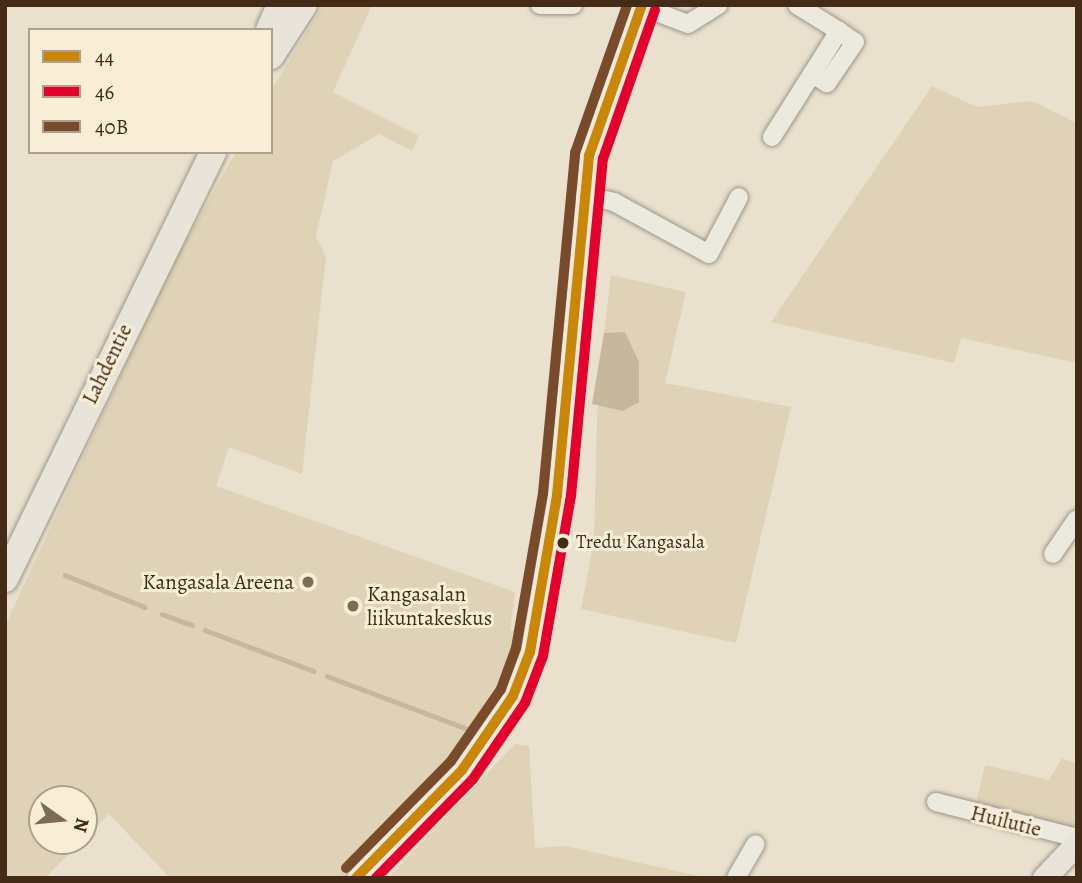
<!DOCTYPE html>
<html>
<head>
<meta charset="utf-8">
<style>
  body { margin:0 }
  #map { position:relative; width:1082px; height:883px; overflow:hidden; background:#e9e1cd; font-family:Alegreya,serif }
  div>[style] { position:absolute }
  .green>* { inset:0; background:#dfd2b7 }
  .water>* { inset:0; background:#c7b89d }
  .stream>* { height:4.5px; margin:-2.25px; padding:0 2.25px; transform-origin:2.25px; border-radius:2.25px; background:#c7b89d }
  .roads { filter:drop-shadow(0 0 2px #9e9689) drop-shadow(0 0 2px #9e9689) }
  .minor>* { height:18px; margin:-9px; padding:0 9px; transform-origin:9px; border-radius:9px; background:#ece9df }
  .major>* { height:23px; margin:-11.5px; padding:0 11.5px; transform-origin:11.5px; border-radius:11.5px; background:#e9e4da }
  .highway>* { height:26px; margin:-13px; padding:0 13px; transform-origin:13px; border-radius:13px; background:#e9e4da }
  .bus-1>* { height:10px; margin:-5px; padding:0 5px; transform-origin:5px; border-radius:5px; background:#ca8706 }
  .bus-2>* { height:10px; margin:-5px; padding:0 5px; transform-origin:5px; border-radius:5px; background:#e4002b }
  .bus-3>* { height:10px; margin:-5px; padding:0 5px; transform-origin:5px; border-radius:5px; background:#7a4b2a }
  .dots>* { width:19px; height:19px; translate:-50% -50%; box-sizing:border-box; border:4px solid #f8eed7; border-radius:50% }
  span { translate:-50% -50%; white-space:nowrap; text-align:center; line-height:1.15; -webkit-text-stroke:6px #f8eed7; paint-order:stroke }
  .bus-label { font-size:19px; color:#442b18 }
  .left { translate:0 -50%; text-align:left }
  .street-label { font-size:21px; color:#442b18 }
  .poi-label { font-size:21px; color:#442b18 }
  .right { translate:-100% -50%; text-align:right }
  .frame { position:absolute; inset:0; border:7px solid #442b18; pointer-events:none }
  .legend { position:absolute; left:28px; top:28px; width:245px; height:126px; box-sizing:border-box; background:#f8eed7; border:2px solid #b0a08b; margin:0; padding:9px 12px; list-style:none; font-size:21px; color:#442b18 }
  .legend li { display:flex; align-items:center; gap:14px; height:35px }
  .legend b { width:35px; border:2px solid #b0a08b }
  .north { position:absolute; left:28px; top:785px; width:70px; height:70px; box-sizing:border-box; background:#f8eed7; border:2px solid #b0a08b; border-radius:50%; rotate:105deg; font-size:19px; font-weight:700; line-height:28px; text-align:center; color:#442b18 }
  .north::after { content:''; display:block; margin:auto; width:24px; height:32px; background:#7e6b57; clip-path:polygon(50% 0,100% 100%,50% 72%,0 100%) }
</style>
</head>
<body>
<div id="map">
  <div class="green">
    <div style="clip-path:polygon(323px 5px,372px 5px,333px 92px,419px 136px,412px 151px,379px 134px,333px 161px,316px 236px,326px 257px,302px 474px,229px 447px,216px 486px,515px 592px,510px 630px,523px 634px,485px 723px,444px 778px,340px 878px,170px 878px,109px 814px,84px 839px,84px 799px,42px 799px,42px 841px,82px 841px,45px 878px,5px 878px,5px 626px,170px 269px,236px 152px,271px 152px,271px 91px)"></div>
    <div style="clip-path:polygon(932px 86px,977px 107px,1032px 101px,1077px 123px,1077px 363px,961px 338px,954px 363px,771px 322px)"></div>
    <div style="clip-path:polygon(611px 275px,686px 292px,665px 383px,791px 407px,736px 643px,581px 609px,594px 541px,598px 382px)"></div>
    <div style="clip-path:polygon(515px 744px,529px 746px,535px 848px,566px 846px,707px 878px,388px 878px)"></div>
    <div style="clip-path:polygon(1062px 758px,1077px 764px,1077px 823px,1065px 835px,975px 807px,985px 765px,1049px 780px)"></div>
  </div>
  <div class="water">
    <div style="clip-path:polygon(625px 332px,639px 362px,639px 402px,623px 411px,592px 404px,604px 333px)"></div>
  </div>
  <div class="stream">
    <div style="left:65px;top:575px;width:86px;rotate:21.8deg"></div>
    <div style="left:162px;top:614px;width:32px;rotate:20deg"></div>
    <div style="left:205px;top:630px;width:116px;rotate:20.6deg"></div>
    <div style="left:327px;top:676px;width:151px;rotate:20.6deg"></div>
  </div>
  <div class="roads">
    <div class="minor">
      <div style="left:540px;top:5px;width:33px"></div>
      <div style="left:638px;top:5px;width:53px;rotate:20.8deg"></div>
      <div style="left:688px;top:24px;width:36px;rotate:-32deg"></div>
      <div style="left:797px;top:5px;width:49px;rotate:31.8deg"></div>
      <div style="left:839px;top:31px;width:19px;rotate:35deg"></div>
      <div style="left:855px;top:42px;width:50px;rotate:124.3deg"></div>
      <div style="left:827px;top:83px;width:17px;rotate:-149deg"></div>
      <div style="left:812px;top:74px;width:51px;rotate:-57.9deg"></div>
      <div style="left:772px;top:137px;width:75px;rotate:-57.6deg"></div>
      <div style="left:584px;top:195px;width:31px;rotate:13deg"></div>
      <div style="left:614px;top:202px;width:108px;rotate:28.7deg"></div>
      <div style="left:709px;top:254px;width:64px;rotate:-62.2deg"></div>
      <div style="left:1053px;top:554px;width:42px;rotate:-55.6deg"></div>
      <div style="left:936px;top:802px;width:146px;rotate:14.3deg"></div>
      <div style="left:356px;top:878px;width:151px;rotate:-45.5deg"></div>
      <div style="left:462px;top:770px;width:90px;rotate:-55.4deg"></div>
      <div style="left:513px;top:696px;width:47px;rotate:-68.9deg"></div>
      <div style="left:530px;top:652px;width:159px;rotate:-80.2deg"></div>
      <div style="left:557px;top:495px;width:341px;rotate:-84.6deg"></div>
      <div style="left:589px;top:156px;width:160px;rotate:-70.7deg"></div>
      <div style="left:736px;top:878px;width:39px;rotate:-60deg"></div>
    </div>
    <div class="major">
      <div style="left:1044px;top:878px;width:48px;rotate:-46.7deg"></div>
    </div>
    <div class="highway">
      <div style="left:269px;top:30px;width:27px;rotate:-66deg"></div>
      <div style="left:271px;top:56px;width:61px;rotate:-57.1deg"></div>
      <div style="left:5px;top:579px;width:475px;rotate:-64deg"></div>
    </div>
  </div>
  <div class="bus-1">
    <div style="left:356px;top:878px;width:151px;rotate:-45.5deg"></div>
    <div style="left:462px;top:770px;width:90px;rotate:-55.4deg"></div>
    <div style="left:513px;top:696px;width:47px;rotate:-68.9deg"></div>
    <div style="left:530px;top:652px;width:159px;rotate:-80.2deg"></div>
    <div style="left:557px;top:495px;width:341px;rotate:-84.6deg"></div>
    <div style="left:589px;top:156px;width:160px;rotate:-70.7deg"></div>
  </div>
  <div class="bus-2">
    <div style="left:376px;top:878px;width:139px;rotate:-45.6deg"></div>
    <div style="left:473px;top:779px;width:92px;rotate:-55.6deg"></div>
    <div style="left:525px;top:703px;width:50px;rotate:-69deg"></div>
    <div style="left:543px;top:656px;width:162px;rotate:-80.1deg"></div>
    <div style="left:571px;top:496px;width:339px;rotate:-84.6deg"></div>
    <div style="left:603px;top:159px;width:158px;rotate:-70.8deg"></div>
  </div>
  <div class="bus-3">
    <div style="left:346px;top:868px;width:150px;rotate:-45.5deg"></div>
    <div style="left:451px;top:761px;width:88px;rotate:-55.2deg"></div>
    <div style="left:501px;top:689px;width:44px;rotate:-69.9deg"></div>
    <div style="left:516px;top:648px;width:157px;rotate:-80.1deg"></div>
    <div style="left:543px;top:493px;width:342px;rotate:-84.6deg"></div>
    <div style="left:575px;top:153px;width:157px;rotate:-70.6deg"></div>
  </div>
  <div class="dots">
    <div style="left:563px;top:543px;background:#442b18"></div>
    <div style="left:308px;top:582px;background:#7e6b57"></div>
    <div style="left:353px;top:606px;background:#7e6b57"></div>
  </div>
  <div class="bus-label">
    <span class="left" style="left:576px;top:543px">Tredu Kangasala</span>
  </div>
  <div class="street-label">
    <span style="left:107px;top:364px;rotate:-64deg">Lahdentie</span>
    <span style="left:1006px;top:821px;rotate:14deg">Huilutie</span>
  </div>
  <div class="poi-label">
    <span class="right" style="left:294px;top:582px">Kangasala Areena</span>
    <span class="left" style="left:367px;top:606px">Kangasalan<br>liikuntakeskus</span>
  </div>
  <div class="frame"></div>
  <ul class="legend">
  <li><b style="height:9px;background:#ca8706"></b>44</li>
  <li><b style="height:9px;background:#e4002b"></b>46</li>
  <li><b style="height:9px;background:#7a4b2a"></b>40B</li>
  </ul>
  <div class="north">N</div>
</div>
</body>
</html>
